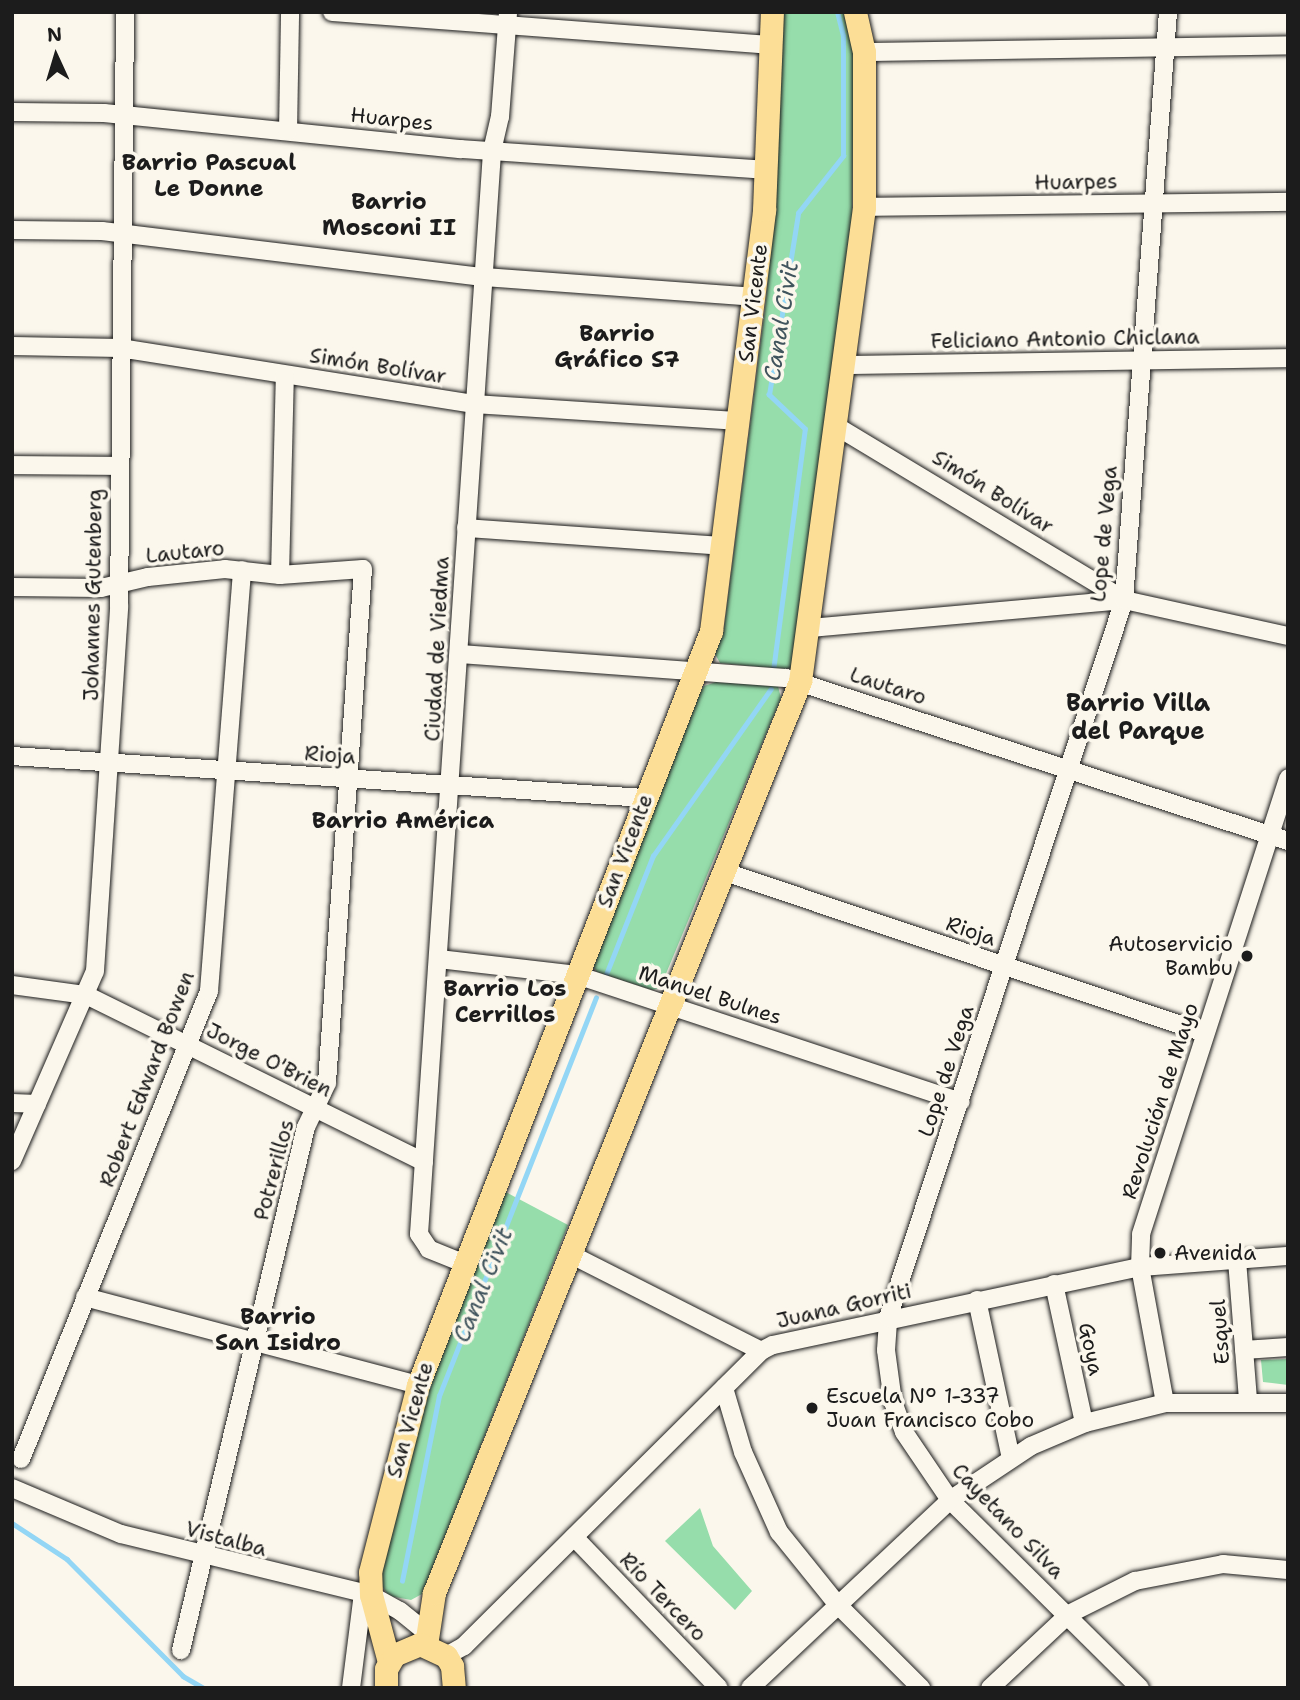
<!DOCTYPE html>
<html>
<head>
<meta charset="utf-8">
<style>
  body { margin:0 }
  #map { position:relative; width:1300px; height:1700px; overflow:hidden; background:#fbf7ec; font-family:"Shantell Sans",sans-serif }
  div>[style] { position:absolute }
  .green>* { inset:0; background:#96ddab }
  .stream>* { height:4.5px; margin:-2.25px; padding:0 2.25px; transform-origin:2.25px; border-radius:2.25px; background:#93d6f5 }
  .roads { filter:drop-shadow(0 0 2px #1c1c1c) drop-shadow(0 0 2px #1c1c1c) }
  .minor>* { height:18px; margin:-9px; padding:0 9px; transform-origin:9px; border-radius:9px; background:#fbf7ec }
  .major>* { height:23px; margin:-11.5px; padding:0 11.5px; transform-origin:11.5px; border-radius:11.5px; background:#fcde96 }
  .dots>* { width:19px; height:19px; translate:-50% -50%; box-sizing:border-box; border:4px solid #fbf7ec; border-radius:50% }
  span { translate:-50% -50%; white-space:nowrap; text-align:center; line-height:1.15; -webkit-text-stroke:7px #fbf7ec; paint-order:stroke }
  .street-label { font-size:21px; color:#1c1c1c }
  .poi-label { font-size:21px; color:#1c1c1c }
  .right { translate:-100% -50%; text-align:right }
  .left { translate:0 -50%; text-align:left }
  .neighbourhood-label { font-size:23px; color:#1c1c1c; font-weight:700 }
  .water-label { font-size:23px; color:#40545d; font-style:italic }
  .quarter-label { font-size:24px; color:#1c1c1c; font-weight:700 }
  .frame { position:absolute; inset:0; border:14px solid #1c1c1c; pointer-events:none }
  .north { position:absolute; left:21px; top:21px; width:70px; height:70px; -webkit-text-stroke:5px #fbf7ec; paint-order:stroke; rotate:356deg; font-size:19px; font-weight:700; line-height:28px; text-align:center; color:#1c1c1c }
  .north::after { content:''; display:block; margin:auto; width:24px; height:32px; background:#1c1c1c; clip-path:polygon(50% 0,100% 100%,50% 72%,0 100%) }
</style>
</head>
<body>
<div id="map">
  <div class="green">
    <div style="clip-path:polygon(784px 12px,845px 12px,854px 44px,852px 215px,791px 668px,784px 669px,720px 663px,715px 654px,724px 629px,766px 301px,776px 196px,776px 53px)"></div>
    <div style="clip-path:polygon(716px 682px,778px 686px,781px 698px,660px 988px,652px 990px,597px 972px,592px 965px,698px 696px,704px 686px)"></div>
    <div style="clip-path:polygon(504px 1191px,568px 1225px,422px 1594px,411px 1600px,389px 1596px,379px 1582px,423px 1403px)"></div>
    <div style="clip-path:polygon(1288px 1359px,1288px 1385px,1263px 1382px,1261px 1360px)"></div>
    <div style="clip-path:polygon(700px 1508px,713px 1546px,752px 1591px,735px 1610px,665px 1541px)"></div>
  </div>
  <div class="stream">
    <div style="left:773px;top:671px;width:244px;rotate:-82.5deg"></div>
    <div style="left:805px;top:429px;width:50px;rotate:-136.6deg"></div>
    <div style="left:769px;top:395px;width:184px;rotate:-80.9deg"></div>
    <div style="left:798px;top:213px;width:73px;rotate:-51.7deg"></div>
    <div style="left:843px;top:156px;width:120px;rotate:-90deg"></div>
    <div style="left:843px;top:36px;width:25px;rotate:-104deg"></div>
    <div style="left:605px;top:977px;width:130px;rotate:-68.4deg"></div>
    <div style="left:653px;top:856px;width:204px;rotate:-54.8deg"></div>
    <div style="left:12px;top:1523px;width:66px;rotate:33.2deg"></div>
    <div style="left:67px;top:1559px;width:165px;rotate:45.2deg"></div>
    <div style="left:183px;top:1676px;width:24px;rotate:30deg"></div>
    <div style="left:402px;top:1581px;width:189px;rotate:-78.7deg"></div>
    <div style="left:439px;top:1396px;width:428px;rotate:-68.5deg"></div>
  </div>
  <div class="roads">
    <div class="minor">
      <div style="left:332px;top:12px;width:436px;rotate:4.3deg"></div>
      <div style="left:864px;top:52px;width:424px;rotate:-0.9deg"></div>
      <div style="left:12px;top:112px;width:92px;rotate:0.6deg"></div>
      <div style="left:104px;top:113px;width:359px;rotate:5.8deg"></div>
      <div style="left:461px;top:149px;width:306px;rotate:3.9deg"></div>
      <div style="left:288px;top:131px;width:119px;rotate:-89deg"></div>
      <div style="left:864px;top:207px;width:424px;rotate:-0.7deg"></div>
      <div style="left:12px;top:230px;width:90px;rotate:0.6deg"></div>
      <div style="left:102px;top:231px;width:384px;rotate:6.9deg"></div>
      <div style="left:483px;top:277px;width:272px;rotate:4.2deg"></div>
      <div style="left:12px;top:346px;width:108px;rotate:1.1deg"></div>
      <div style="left:120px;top:348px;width:359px;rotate:9deg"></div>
      <div style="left:475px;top:404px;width:264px;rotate:3.7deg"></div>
      <div style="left:844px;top:365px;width:444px;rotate:-0.9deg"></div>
      <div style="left:836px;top:426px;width:336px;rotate:31.1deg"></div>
      <div style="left:12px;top:465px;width:106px;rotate:0.5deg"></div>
      <div style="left:466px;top:528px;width:258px;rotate:4deg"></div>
      <div style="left:280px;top:575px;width:200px;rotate:-88.6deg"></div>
      <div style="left:12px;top:587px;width:89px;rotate:0.6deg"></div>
      <div style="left:101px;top:588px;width:48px;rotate:-13.2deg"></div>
      <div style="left:148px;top:577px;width:77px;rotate:-5.9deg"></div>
      <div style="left:225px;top:569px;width:55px;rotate:6.2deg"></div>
      <div style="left:280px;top:575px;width:83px;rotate:-4.1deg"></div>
      <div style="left:363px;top:569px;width:515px;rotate:94.01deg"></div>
      <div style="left:327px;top:1083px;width:49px;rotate:115.5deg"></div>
      <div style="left:306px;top:1127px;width:538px;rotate:103.44deg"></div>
      <div style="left:810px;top:628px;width:315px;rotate:-5.1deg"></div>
      <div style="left:1124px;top:600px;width:168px;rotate:12.4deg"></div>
      <div style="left:459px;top:654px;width:328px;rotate:4.2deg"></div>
      <div style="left:786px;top:678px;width:528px;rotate:17.99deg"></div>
      <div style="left:12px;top:756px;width:634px;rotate:3.8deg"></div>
      <div style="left:722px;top:871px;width:509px;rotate:18.54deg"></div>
      <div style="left:439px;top:959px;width:139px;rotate:6.6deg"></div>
      <div style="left:577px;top:975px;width:404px;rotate:18.3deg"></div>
      <div style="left:12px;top:985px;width:75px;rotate:7.7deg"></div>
      <div style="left:86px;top:995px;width:377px;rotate:26.3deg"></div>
      <div style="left:12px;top:1103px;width:25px;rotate:2deg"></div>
      <div style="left:12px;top:1161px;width:207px;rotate:-66.4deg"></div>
      <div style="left:95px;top:971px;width:365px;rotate:-86.2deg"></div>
      <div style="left:119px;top:607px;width:595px;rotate:-89.42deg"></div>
      <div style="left:570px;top:1254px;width:214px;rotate:26.9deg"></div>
      <div style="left:1237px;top:1260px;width:141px;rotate:85.5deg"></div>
      <div style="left:463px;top:1263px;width:37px;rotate:-158deg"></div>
      <div style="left:429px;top:1249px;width:18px;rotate:-124deg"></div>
      <div style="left:419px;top:1234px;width:1085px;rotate:-86.14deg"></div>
      <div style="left:492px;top:151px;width:35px;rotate:-77deg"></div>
      <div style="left:500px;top:117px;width:105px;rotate:-85.6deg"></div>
      <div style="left:1054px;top:1284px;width:142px;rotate:77.8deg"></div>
      <div style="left:85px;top:1297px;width:344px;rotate:14.8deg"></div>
      <div style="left:977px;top:1300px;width:162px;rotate:77.9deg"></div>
      <div style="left:1244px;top:1350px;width:44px;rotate:-3.9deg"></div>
      <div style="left:724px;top:1388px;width:67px;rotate:73.5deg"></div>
      <div style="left:743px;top:1452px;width:88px;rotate:65.8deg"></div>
      <div style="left:779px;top:1532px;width:92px;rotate:51.1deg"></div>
      <div style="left:837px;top:1604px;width:119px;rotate:45deg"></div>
      <div style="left:1165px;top:1403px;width:138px;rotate:-100.4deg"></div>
      <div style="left:1140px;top:1267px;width:33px;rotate:-88deg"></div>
      <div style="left:1141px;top:1234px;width:479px;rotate:-72.1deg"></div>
      <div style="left:21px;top:1459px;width:504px;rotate:-68.11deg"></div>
      <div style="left:209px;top:991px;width:422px;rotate:-85.5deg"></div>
      <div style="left:12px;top:1488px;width:118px;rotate:22.9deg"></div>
      <div style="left:121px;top:1534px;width:257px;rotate:13.7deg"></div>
      <div style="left:371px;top:1595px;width:33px;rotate:29deg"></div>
      <div style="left:400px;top:1611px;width:33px;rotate:39deg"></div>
      <div style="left:574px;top:1537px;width:209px;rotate:46.2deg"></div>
      <div style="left:446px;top:1656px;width:21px;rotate:-29deg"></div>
      <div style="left:464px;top:1646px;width:419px;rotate:-44.8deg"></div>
      <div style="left:761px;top:1351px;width:13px;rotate:-27deg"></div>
      <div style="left:773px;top:1345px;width:375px;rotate:-12deg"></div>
      <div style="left:1140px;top:1267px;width:148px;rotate:-4.3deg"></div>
      <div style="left:351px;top:1688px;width:96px;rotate:-82.8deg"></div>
      <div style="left:750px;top:1688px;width:274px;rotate:-43.2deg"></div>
      <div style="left:950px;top:1500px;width:97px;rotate:-33.7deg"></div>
      <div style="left:1031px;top:1446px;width:59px;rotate:-23.1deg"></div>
      <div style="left:1085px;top:1423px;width:82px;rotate:-14deg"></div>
      <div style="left:1165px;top:1403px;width:123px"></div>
      <div style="left:990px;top:1688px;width:108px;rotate:-43.1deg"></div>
      <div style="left:1069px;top:1614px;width:74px;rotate:-26.6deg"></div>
      <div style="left:1135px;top:1581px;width:90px;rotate:-10.9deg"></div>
      <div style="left:1223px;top:1564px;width:65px;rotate:5.3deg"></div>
      <div style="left:1140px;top:1688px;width:267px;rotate:-135.3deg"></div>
      <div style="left:950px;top:1500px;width:82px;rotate:-124.1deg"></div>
      <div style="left:904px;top:1432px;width:32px;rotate:-110deg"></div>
      <div style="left:893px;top:1402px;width:52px;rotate:-97.7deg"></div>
      <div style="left:886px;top:1350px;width:32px;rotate:-86deg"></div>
      <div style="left:888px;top:1318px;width:756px;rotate:-71.8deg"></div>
      <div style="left:1124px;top:600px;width:590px;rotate:-85.72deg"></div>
    </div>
    <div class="major">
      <div style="left:426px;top:1645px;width:53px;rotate:-81.3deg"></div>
      <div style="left:434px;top:1593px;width:983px;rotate:-68.13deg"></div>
      <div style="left:800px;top:681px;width:478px;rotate:-82.3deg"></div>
      <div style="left:864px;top:207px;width:155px;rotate:-90deg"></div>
      <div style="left:864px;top:52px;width:41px;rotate:-102.7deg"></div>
      <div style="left:389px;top:1662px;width:69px;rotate:-105deg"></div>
      <div style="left:371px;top:1595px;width:23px;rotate:-92deg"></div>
      <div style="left:370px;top:1572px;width:193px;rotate:-75.6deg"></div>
      <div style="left:418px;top:1385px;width:809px;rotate:-68.76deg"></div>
      <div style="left:711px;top:631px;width:424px;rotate:-82.8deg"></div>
      <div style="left:764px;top:210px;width:198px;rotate:-87.7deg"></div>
      <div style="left:386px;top:1688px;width:19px;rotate:-90deg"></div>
      <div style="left:386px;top:1669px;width:16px;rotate:-60deg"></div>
      <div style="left:394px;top:1655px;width:28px;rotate:-23deg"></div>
      <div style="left:420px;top:1644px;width:29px;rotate:25deg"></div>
      <div style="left:446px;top:1656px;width:12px;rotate:59deg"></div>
      <div style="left:452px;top:1666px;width:22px;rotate:85deg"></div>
    </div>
  </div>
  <div class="dots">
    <div style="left:1247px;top:956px;background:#1c1c1c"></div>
    <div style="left:1160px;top:1253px;background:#1c1c1c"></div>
    <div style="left:812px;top:1408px;background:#1c1c1c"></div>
  </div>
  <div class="street-label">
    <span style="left:392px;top:119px;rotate:6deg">Huarpes</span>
    <span style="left:1076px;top:182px;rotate:-1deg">Huarpes</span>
    <span style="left:753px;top:303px;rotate:-83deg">San Vicente</span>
    <span style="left:1065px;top:339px;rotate:-1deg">Feliciano Antonio Chiclana</span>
    <span style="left:378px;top:366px;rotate:9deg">Simón Bolívar</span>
    <span style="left:993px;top:492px;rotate:32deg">Simón Bolívar</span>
    <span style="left:1104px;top:534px;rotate:-85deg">Lope de Vega</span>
    <span style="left:185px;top:552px;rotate:-6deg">Lautaro</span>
    <span style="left:93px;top:595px;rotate:-89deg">Johannes Gutenberg</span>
    <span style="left:437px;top:649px;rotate:-87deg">Ciudad de Viedma</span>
    <span style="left:888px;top:686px;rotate:18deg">Lautaro</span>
    <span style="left:330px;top:755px;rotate:4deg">Rioja</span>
    <span style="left:625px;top:851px;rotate:-69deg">San Vicente</span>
    <span style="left:971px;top:931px;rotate:19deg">Rioja</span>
    <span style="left:710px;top:995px;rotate:18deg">Manuel Bulnes</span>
    <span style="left:269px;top:1060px;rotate:27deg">Jorge O'Brien</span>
    <span style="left:946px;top:1071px;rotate:-72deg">Lope de Vega</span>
    <span style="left:147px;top:1079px;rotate:-69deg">Robert Edward Bowen</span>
    <span style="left:1160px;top:1101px;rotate:-72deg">Revolución de Mayo</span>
    <span style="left:274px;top:1170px;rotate:-75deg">Potrerillos</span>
    <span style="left:844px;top:1306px;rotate:-13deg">Juana Gorriti</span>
    <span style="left:1220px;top:1332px;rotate:-94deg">Esquel</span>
    <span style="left:1091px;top:1349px;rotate:78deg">Goya</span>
    <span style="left:410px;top:1420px;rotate:-74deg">San Vicente</span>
    <span style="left:1008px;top:1521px;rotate:46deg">Cayetano Silva</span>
    <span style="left:226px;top:1539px;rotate:15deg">Vistalba</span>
    <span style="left:663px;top:1597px;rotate:46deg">Río Tercero</span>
  </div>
  <div class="poi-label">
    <span class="right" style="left:1233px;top:956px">Autoservicio<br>Bambu</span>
    <span class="left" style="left:1174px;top:1253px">Avenida</span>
    <span class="left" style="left:826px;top:1408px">Escuela N° 1-337<br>Juan Francisco Cobo</span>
  </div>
  <div class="neighbourhood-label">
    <span style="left:209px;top:175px">Barrio Pascual<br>Le Donne</span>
    <span style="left:389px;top:214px">Barrio<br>Mosconi II</span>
    <span style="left:617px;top:346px">Barrio<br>Gráfico S7</span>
    <span style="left:403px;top:820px">Barrio América</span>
    <span style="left:505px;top:1001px">Barrio Los<br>Cerrillos</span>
    <span style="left:278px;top:1329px">Barrio<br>San Isidro</span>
  </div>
  <div class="water-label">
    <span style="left:781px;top:321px;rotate:-81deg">Canal Civit</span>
    <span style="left:483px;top:1285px;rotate:-68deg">Canal Civit</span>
  </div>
  <div class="quarter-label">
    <span style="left:1138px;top:718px">Barrio Villa<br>del Parque</span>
  </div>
  <div class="frame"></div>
  <div class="north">N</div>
</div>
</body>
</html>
